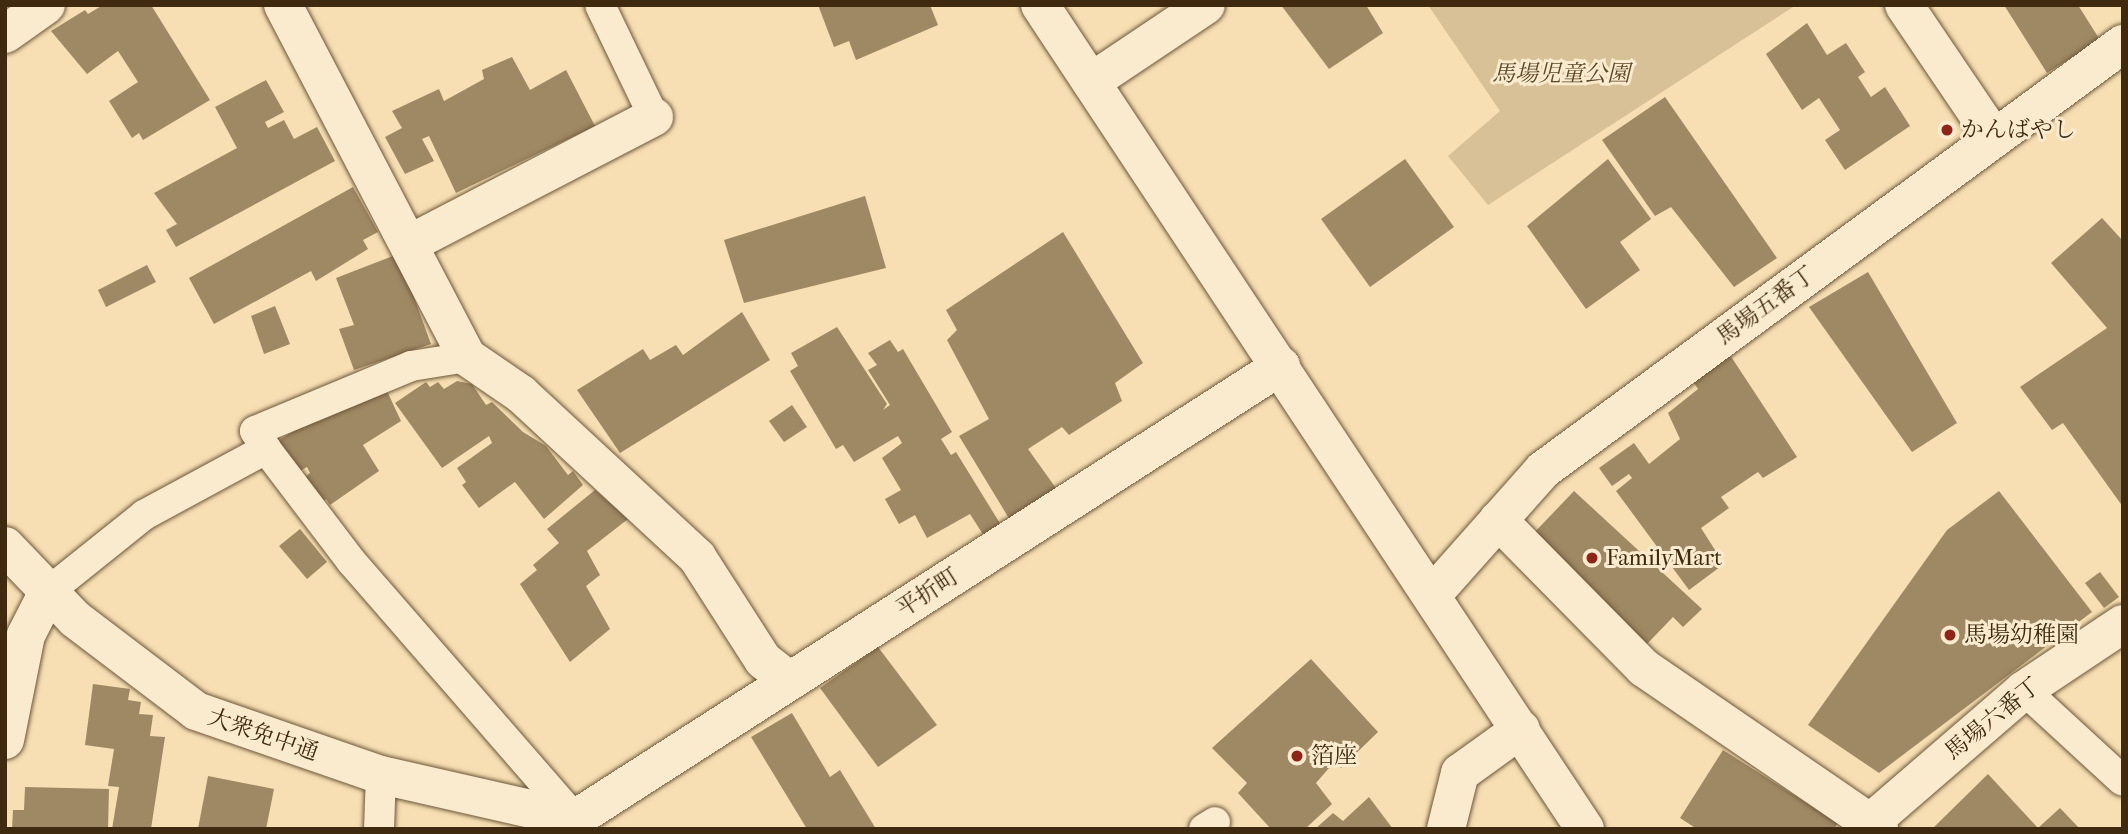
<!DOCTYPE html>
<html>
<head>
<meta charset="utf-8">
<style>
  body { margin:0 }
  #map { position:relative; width:2128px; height:834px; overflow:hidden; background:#f7dfb3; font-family:"IM FELL French Canon","Noto Serif JP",serif }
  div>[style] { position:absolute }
  .green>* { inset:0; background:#d8c097 }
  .building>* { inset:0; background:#9f8864 }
  .roads { filter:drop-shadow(0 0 2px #6d5738) drop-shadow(0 0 2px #6d5738) }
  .lane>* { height:30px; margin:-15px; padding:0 15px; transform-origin:15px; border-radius:15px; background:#faeace }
  .street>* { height:38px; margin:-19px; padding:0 19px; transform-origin:19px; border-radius:19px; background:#faeace }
  .secondary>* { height:38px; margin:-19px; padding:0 19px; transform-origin:19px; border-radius:19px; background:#faeace }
  .dots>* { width:19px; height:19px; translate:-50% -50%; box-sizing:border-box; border:4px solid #faeace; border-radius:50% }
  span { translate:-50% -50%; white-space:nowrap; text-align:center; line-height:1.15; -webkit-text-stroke:6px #faeace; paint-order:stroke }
  .park-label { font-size:23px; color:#5e482a; font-style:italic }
  .poi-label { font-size:23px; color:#3f2a0f }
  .left { translate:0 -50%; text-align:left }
  .street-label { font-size:23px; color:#3f2a0f }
  .frame { position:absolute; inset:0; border:7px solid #3f2a0f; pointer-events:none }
</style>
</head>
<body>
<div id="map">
  <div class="green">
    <div style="clip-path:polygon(1428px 5px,1796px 5px,1488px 205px,1448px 156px,1500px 111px)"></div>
  </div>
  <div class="building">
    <div style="clip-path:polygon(103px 5px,151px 5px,210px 100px,143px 140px,139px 133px,132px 138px,109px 101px,138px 82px,118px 51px,87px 74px,51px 31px,85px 10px,88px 14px)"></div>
    <div style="clip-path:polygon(818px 5px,930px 5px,938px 25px,856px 60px,849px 41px,834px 47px)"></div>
    <div style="clip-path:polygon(1281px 5px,1366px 5px,1383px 33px,1329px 69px)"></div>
    <div style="clip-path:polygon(2004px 5px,2078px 5px,2100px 40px,2047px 73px)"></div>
    <div style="clip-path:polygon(1807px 23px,1827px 55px,1846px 43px,1865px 72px,1858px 77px,1871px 97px,1885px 87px,1910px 126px,1845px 170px,1825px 140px,1840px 130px,1819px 98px,1802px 110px,1766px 54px)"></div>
    <div style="clip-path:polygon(512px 57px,530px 90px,566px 70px,595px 126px,456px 193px,429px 136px,422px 139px,434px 161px,405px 174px,385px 137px,402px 128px,392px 111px,439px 89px,444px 101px,484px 79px,482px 70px)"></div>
    <div style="clip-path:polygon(266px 80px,284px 112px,265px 122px,268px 128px,284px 120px,294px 139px,317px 127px,335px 161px,176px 247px,166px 230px,177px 224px,154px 193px,237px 148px,215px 107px)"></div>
    <div style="clip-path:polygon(1665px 97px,1777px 258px,1734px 287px,1671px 207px,1655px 216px,1602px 140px)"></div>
    <div style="clip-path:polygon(1405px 159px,1454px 227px,1370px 287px,1321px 219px)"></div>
    <div style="clip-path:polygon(1608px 159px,1651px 219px,1620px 242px,1640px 270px,1586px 309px,1527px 226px)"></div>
    <div style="clip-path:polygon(353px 187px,378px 232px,363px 240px,368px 249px,316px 281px,311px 271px,214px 324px,189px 278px)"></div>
    <div style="clip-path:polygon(865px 196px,886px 268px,744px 303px,724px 240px)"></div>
    <div style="clip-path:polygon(2102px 218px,2123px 241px,2123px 507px,2063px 423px,2052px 430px,2020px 387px,2107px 328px,2051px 263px)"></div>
    <div style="clip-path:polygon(1063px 232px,1143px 363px,1115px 383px,1122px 401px,1069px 435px,1062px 427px,1028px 449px,1058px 491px,1010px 520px,959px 436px,989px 419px,947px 340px,957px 330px,946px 310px)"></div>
    <div style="clip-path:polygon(398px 254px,431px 344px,354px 370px,339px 329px,354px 325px,336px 278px)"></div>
    <div style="clip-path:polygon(147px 265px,156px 282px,106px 307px,98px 290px)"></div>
    <div style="clip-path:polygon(1868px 272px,1957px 423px,1912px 452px,1809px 307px)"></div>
    <div style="clip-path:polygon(275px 306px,290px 344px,264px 354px,251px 316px)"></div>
    <div style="clip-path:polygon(742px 312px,770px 360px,620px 453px,577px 390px,643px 349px,650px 360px,676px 345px,683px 355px)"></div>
    <div style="clip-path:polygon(837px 327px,887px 404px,883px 410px,890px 405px,868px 370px,877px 365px,868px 353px,890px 340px,898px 352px,903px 349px,952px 432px,941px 439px,951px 455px,956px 452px,1001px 525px,984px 536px,970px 514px,927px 538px,915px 515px,899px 524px,885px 499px,901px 490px,882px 458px,902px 443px,898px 436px,854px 462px,843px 445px,836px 449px,790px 371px,798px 366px,791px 353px)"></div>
    <div style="clip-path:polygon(1730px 355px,1797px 457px,1763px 478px,1758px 472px,1721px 497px,1729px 508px,1701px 528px,1724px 564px,1689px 590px,1616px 491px,1632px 478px,1629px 474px,1612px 486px,1599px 468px,1634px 443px,1649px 464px,1680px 439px,1668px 413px,1698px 389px,1692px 380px)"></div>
    <div style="clip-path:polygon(457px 381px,472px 384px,486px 405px,492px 402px,523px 432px,546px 446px,568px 475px,573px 471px,583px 485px,544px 519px,515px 482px,479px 508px,462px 485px,466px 482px,457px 468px,492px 443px,489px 436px,442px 468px,395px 403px,426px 382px,430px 387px,438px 382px,444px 389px)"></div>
    <div style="clip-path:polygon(387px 391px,401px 421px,363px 445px,379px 471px,330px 505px,326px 499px,321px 503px,304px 478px,310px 473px,307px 467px,300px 471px,278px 441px,323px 412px,352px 407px)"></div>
    <div style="clip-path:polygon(792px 405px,807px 427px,784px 442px,769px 421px)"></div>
    <div style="clip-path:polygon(595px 490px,628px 519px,587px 551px,600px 575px,586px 586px,610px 629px,570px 662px,520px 584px,537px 570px,533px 565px,559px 543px,547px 529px)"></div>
    <div style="clip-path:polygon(1574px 491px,1702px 609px,1683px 627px,1673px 617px,1647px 644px,1531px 536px)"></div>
    <div style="clip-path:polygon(1999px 491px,2092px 612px,1879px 773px,1808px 725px,1947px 530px)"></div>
    <div style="clip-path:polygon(300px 529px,327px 562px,307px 579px,279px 546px)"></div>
    <div style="clip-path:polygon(2100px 572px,2119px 597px,2104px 608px,2085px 583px)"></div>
    <div style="clip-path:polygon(878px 647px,937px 725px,878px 767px,820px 688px)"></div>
    <div style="clip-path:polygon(1311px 659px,1378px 732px,1341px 768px,1336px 760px,1316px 783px,1332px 804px,1305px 829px,1271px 829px,1238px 793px,1247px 783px,1212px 748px)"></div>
    <div style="clip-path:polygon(93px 684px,130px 689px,128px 700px,141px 702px,139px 714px,153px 715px,150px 736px,165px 737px,151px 829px,112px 829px,119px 787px,108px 786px,114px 749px,85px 745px)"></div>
    <div style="clip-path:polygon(792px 713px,830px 777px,840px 770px,876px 829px,807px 829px,751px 737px)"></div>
    <div style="clip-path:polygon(1723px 750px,1838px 823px,1834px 829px,1697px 829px,1680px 818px)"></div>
    <div style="clip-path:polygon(1988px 774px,2038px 828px,2060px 808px,2080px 829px,1932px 829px)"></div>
    <div style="clip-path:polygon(208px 776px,274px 789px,266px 829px,198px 829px)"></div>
    <div style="clip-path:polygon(25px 787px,109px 789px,108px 829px,12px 829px,13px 810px,24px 810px)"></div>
    <div style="clip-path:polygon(1369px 797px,1393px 829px,1315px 829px,1333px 813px,1343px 821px)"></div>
  </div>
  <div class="roads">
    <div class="lane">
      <div style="left:600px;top:5px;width:124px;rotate:64.3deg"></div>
      <div style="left:266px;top:449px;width:141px;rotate:52.8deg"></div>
      <div style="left:351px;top:561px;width:342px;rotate:49deg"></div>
      <div style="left:48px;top:592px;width:123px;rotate:-38.7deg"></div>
      <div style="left:144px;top:515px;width:139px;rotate:-28.4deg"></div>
      <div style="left:266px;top:449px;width:21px;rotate:-121deg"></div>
      <div style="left:255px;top:431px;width:169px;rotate:-22.6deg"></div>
      <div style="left:411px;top:366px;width:57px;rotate:-9.1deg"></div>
      <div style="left:2024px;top:690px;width:134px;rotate:42.6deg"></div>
      <div style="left:379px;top:829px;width:54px;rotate:-87.9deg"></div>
      <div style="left:1204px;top:829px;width:13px;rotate:-32deg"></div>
    </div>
    <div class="street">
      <div style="left:283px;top:5px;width:397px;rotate:62.4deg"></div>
      <div style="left:467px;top:357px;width:65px;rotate:34.4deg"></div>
      <div style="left:521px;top:394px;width:240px;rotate:42.8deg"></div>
      <div style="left:697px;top:557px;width:122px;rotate:57.3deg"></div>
      <div style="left:763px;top:660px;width:34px;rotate:38deg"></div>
      <div style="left:1904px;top:5px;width:161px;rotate:55.9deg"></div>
      <div style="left:5px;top:34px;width:50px;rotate:-35.3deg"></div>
      <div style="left:1091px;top:82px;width:138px;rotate:-33.8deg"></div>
      <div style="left:409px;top:244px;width:276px;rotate:-27.4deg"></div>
      <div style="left:1498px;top:520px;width:208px;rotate:45.4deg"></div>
      <div style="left:1644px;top:668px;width:285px;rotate:34.4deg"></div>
      <div style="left:5px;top:546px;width:101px;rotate:46.2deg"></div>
      <div style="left:75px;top:619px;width:152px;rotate:37.2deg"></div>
      <div style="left:196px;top:711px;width:196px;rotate:19.1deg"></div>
      <div style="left:381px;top:775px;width:199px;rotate:12.8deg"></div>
      <div style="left:1433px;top:594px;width:166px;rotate:-48.4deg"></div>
      <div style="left:1543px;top:470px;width:720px;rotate:-36.3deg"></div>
      <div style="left:5px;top:740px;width:107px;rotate:-78.7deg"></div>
      <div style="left:26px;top:635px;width:48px;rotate:-62.9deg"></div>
      <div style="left:575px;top:819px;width:839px;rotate:-32.69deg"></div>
      <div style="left:1870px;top:823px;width:203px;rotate:-40.8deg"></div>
      <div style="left:2024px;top:690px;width:119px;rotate:-33.7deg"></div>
      <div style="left:1446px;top:829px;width:58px;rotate:-76deg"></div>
      <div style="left:1460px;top:773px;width:75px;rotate:-35.8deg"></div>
    </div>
    <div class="secondary">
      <div style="left:1040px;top:5px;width:988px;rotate:56.52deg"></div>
    </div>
  </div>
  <div class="dots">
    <div style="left:1947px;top:130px;background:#8f2418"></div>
    <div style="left:1592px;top:558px;background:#8f2418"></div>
    <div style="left:1950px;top:635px;background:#8f2418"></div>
    <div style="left:1297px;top:756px;background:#8f2418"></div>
  </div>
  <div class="park-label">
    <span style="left:1561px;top:74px">馬場児童公園</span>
  </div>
  <div class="poi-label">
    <span class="left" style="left:1961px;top:130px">かんばやし</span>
    <span class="left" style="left:1606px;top:558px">FamilyMart</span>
    <span class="left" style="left:1964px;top:635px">馬場幼稚園</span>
    <span class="left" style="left:1311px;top:756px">箔座</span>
  </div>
  <div class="street-label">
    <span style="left:1766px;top:306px;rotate:-36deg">馬場五番丁</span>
    <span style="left:928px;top:593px;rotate:-33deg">平折町</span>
    <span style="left:1993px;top:719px;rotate:-39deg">馬場六番丁</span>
    <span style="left:263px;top:735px;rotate:19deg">大衆免中通</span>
  </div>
  <div class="frame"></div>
</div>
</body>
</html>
